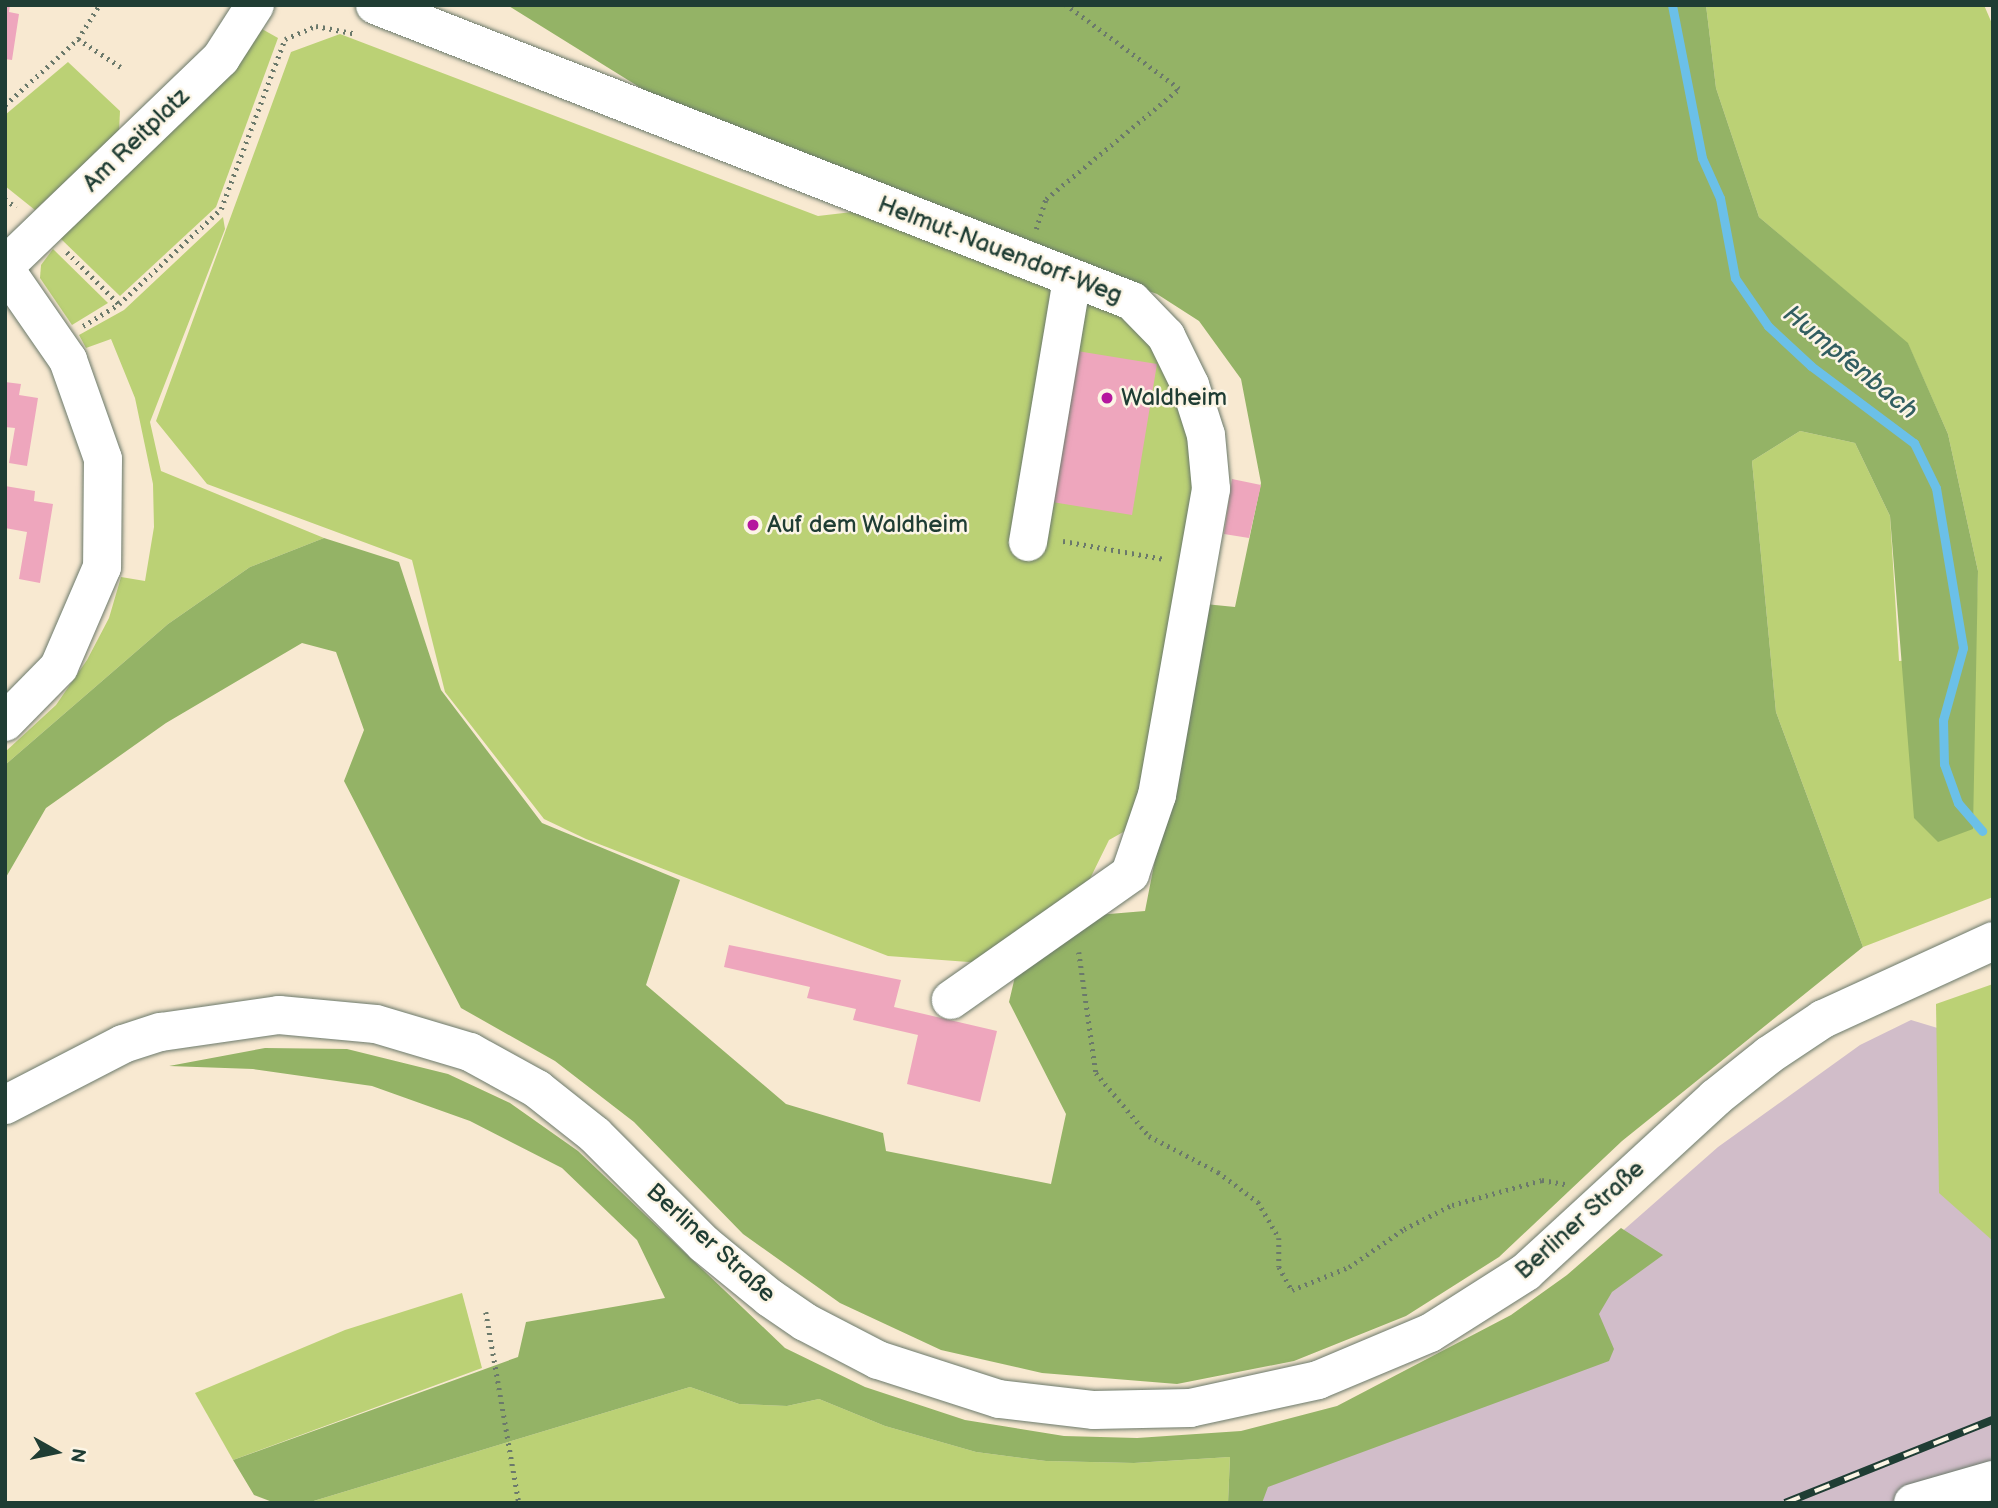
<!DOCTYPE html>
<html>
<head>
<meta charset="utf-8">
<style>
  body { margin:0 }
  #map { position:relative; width:1998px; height:1508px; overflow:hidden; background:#f8e9d1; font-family:"Balsamiq Sans",sans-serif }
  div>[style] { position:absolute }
  .industrial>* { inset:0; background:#d1bdc9 }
  .green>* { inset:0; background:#bbd175 }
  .forest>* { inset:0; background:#94b366 }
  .stream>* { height:9px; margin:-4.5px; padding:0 4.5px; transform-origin:4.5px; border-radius:4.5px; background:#6bc0e8 }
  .building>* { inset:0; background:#eea6bd }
  .path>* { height:4.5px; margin-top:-2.25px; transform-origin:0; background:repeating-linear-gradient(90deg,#6b796b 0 2px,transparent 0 7px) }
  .roads { filter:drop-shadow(0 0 2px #6b796b) drop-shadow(0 0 2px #6b796b) }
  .minor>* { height:38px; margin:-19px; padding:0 19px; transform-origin:19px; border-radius:19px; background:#fff }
  .rail>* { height:8px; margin-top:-4px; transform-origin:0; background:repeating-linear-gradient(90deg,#fcf5e5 0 16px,#1f3d34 0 32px); box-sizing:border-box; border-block:2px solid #1f3d34 }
  .dots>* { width:19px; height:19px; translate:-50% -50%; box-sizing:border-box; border:4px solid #fcf5e5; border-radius:50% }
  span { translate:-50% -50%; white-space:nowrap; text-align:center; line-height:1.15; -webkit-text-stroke:5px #fcf5e5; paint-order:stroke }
  .street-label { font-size:24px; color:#1f3d34 }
  .poi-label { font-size:24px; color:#1f3d34 }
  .left { translate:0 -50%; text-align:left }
  .water-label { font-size:26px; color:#325e61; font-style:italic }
  .frame { position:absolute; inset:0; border:7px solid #1f3d34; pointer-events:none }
  .north { position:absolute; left:21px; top:1417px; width:70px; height:70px; -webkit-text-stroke:5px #fcf5e5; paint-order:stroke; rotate:99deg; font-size:19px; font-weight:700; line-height:28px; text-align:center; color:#1f3d34 }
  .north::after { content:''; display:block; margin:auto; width:24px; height:32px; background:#1f3d34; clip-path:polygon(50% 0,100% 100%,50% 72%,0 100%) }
</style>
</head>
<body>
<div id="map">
  <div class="industrial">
    <div style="clip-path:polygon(1911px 1020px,1954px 1033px,1993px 1233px,1993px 1503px,1241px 1503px,1543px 1301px,1718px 1147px,1860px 1045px)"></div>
  </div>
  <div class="green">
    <div style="clip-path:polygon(1706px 5px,1984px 5px,1993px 26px,1993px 897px,1863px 947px,1776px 712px,1752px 461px,1800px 431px,1855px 443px,1890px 516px,1899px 661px,1975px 656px,1978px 571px,1948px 434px,1908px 344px,1759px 217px,1716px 88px)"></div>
    <div style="clip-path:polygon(262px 29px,278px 38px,216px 207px,120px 296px,60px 238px)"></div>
    <div style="clip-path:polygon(340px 34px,818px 216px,852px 212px,1138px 322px,1186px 406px,1196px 490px,1141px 822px,1109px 840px,1082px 895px,982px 963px,888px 956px,586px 839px,544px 819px,445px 692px,412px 560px,207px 484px,156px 421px,291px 52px)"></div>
    <div style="clip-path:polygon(68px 62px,120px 111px,119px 131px,35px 210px,5px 186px,5px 115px)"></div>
    <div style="clip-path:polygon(223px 217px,225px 229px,150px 422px,161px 471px,324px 538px,250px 567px,168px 624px,5px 765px,5px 752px,56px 705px,87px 660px,109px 618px,121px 577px,145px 581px,154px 527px,153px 484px,135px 398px,111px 339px,86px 348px,79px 335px,124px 310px)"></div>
    <div style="clip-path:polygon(53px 249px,108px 303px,72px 325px,40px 278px,41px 265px)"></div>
    <div style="clip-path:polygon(1993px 984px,1993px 1241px,1939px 1193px,1936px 1004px)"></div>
    <div style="clip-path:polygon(462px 1293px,482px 1368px,233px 1460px,195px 1393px,345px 1330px)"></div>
    <div style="clip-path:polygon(690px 1387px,739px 1404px,787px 1406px,819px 1399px,885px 1426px,976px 1452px,1046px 1461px,1134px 1463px,1230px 1457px,1228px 1503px,307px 1503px)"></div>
  </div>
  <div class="forest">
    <div style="clip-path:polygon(507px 5px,1706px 5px,1716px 88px,1759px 217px,1908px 343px,1948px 434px,1978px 571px,1973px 829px,1938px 842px,1914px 818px,1890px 516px,1855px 443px,1800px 431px,1752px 461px,1776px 712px,1863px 947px,1622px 1141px,1499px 1257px,1406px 1316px,1294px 1361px,1177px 1384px,1042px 1373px,941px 1350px,840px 1303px,743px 1234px,634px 1122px,555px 1061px,461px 1008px,344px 781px,364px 730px,336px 652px,302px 643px,166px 723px,46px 808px,5px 879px,5px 765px,168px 624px,250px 567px,324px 538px,399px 562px,441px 690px,542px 823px,680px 880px,646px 985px,786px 1104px,883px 1133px,886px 1151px,1051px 1184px,1066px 1114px,1009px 1002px,1017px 968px,1085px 916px,1145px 911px,1205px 604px,1235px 607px,1261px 483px,1241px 379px,1199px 321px,1157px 294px,807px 169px,644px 90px)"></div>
    <div style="clip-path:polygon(265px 1048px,347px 1049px,448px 1074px,510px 1103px,578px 1151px,785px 1348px,865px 1387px,965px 1420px,1064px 1436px,1137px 1438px,1241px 1431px,1337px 1406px,1511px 1315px,1567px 1275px,1621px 1228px,1663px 1255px,1612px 1292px,1599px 1314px,1614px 1349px,1609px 1361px,1268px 1487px,1262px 1503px,1228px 1503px,1230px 1457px,1134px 1463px,1046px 1461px,976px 1452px,885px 1426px,819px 1399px,787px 1406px,739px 1404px,690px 1387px,307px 1503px,275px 1503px,254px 1495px,233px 1460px,518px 1357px,526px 1322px,665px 1298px,637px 1240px,562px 1168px,470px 1121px,372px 1086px,253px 1069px,169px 1066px)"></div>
  </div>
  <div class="stream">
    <div style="left:1672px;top:5px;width:156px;rotate:78.9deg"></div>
    <div style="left:1702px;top:158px;width:44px;rotate:65.8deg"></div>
    <div style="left:1720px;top:198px;width:81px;rotate:79.4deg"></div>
    <div style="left:1735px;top:278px;width:58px;rotate:55.5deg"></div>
    <div style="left:1768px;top:326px;width:59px;rotate:42.9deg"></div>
    <div style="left:1811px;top:366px;width:129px;rotate:36.8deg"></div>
    <div style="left:1914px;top:443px;width:50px;rotate:63.9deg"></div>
    <div style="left:1936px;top:488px;width:162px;rotate:80.4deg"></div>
    <div style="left:1963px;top:648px;width:75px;rotate:105.5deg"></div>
    <div style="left:1943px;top:720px;width:44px;rotate:88.7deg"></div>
    <div style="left:1944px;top:764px;width:41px;rotate:70.3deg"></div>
    <div style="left:1958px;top:803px;width:37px;rotate:49deg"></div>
  </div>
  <div class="building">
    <div style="clip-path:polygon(5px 5px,10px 5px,9px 12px,19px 14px,12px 60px,5px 59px)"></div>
    <div style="clip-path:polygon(1077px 351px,1157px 364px,1132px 515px,1052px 502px)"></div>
    <div style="clip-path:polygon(5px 382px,21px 384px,19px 395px,38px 398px,27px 466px,9px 463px,15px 428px,5px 427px)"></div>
    <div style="clip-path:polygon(1232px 479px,1261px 485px,1249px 538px,1224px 534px)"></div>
    <div style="clip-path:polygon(5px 486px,35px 491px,34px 501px,53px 504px,40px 583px,19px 579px,27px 532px,5px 528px)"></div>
    <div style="clip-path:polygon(729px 945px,901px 980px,894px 1007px,997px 1031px,980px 1102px,907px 1084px,918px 1035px,853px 1020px,856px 1009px,807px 998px,810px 987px,724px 967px)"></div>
  </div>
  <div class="path">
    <div style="left:78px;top:39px;width:51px;rotate:33.1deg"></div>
    <div style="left:5px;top:105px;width:98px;rotate:-42.1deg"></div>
    <div style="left:78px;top:39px;width:40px;rotate:-58deg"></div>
    <div style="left:5px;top:199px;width:14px;rotate:36deg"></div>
    <div style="left:1036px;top:229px;width:32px;rotate:-72deg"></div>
    <div style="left:1046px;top:199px;width:173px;rotate:-39.6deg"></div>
    <div style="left:1179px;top:89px;width:141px;rotate:-143.4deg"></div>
    <div style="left:67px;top:252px;width:74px;rotate:45deg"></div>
    <div style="left:83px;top:326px;width:42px;rotate:-31.4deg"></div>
    <div style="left:119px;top:304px;width:139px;rotate:-43deg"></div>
    <div style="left:221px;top:209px;width:182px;rotate:-69.4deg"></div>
    <div style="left:285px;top:39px;width:34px;rotate:-23deg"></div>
    <div style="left:316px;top:26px;width:38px;rotate:11deg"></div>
    <div style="left:1063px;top:541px;width:103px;rotate:10.1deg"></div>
    <div style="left:1079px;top:952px;width:122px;rotate:82deg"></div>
    <div style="left:1096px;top:1073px;width:82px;rotate:49.9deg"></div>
    <div style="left:1149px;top:1136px;width:78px;rotate:27.6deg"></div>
    <div style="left:1218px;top:1172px;width:50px;rotate:36.9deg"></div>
    <div style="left:1258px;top:1202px;width:42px;rotate:59.7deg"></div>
    <div style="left:1279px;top:1238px;width:29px;rotate:90deg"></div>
    <div style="left:1279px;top:1267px;width:26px;rotate:61deg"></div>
    <div style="left:1292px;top:1290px;width:61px;rotate:-22deg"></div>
    <div style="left:1349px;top:1267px;width:67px;rotate:-34.6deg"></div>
    <div style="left:1404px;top:1229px;width:54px;rotate:-26.6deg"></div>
    <div style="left:1452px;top:1205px;width:93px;rotate:-15.5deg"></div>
    <div style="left:1542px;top:1180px;width:27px;rotate:10deg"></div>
    <div style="left:486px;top:1312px;width:194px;rotate:80.2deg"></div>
  </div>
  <div class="roads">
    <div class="minor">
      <div style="left:375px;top:5px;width:813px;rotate:21.36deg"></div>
      <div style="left:1132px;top:301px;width:49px;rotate:45.8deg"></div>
      <div style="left:1166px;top:336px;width:55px;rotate:63.9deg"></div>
      <div style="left:1190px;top:385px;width:52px;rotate:72.3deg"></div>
      <div style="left:1206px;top:435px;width:54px;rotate:84.7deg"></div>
      <div style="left:1211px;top:489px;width:311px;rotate:100deg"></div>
      <div style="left:1157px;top:795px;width:83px;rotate:108.9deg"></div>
      <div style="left:1130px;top:874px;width:219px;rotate:144.9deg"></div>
      <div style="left:5px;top:266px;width:300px;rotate:-43.9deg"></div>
      <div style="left:221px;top:58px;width:63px;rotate:-57.3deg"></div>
      <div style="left:5px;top:269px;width:111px;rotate:55.3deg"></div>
      <div style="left:68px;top:360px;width:105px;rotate:70.5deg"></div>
      <div style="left:103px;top:459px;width:108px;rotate:90.5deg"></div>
      <div style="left:102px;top:567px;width:109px;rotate:113.3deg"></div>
      <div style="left:59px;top:667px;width:77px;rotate:134.5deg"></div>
      <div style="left:1028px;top:542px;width:267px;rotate:-80.5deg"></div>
      <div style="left:5px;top:1105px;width:133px;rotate:-27.3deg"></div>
      <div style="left:123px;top:1044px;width:40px;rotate:-18deg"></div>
      <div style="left:161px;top:1032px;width:119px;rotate:-8.2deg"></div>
      <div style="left:279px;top:1015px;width:97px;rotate:5.3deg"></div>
      <div style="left:376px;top:1024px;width:98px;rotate:16.6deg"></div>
      <div style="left:470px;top:1052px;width:77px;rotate:28.9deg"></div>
      <div style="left:537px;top:1089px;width:74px;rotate:38.4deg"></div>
      <div style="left:595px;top:1135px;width:154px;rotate:45deg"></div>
      <div style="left:704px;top:1244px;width:85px;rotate:39.3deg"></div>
      <div style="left:770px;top:1298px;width:42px;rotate:34.4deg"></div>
      <div style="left:805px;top:1322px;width:82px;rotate:27.5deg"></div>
      <div style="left:878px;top:1360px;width:127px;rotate:17.9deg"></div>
      <div style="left:999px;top:1399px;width:96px;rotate:6.6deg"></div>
      <div style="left:1094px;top:1410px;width:96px;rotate:-1.2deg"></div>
      <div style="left:1190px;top:1408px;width:131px;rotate:-12.3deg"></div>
      <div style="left:1318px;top:1380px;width:121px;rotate:-22.8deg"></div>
      <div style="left:1430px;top:1333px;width:114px;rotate:-32.4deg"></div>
      <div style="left:1526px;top:1272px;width:257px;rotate:-42.6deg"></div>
      <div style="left:1715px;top:1098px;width:69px;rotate:-38.5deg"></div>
      <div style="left:1769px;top:1055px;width:65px;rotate:-33.7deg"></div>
      <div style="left:1823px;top:1019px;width:187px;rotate:-24.6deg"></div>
      <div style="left:1913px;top:1503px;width:83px;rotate:-16deg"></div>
    </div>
  </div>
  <div class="rail">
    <div style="left:1785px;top:1503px;width:224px;rotate:-21.8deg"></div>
  </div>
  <div class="dots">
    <div style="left:1107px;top:398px;background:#b5179e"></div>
    <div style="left:753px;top:525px;background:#b5179e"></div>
  </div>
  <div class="street-label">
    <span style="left:136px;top:140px;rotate:-44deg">Am Reitplatz</span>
    <span style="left:1000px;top:250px;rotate:21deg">Helmut-Nauendorf-Weg</span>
    <span style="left:1580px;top:1220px;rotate:-42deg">Berliner Straße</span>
    <span style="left:711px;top:1243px;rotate:42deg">Berliner Straße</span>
  </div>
  <div class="poi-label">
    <span class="left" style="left:1121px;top:398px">Waldheim</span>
    <span class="left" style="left:767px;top:525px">Auf dem Waldheim</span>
  </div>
  <div class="water-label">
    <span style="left:1850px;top:363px;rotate:39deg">Humpfenbach</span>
  </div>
  <div class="frame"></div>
  <div class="north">N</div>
</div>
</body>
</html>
